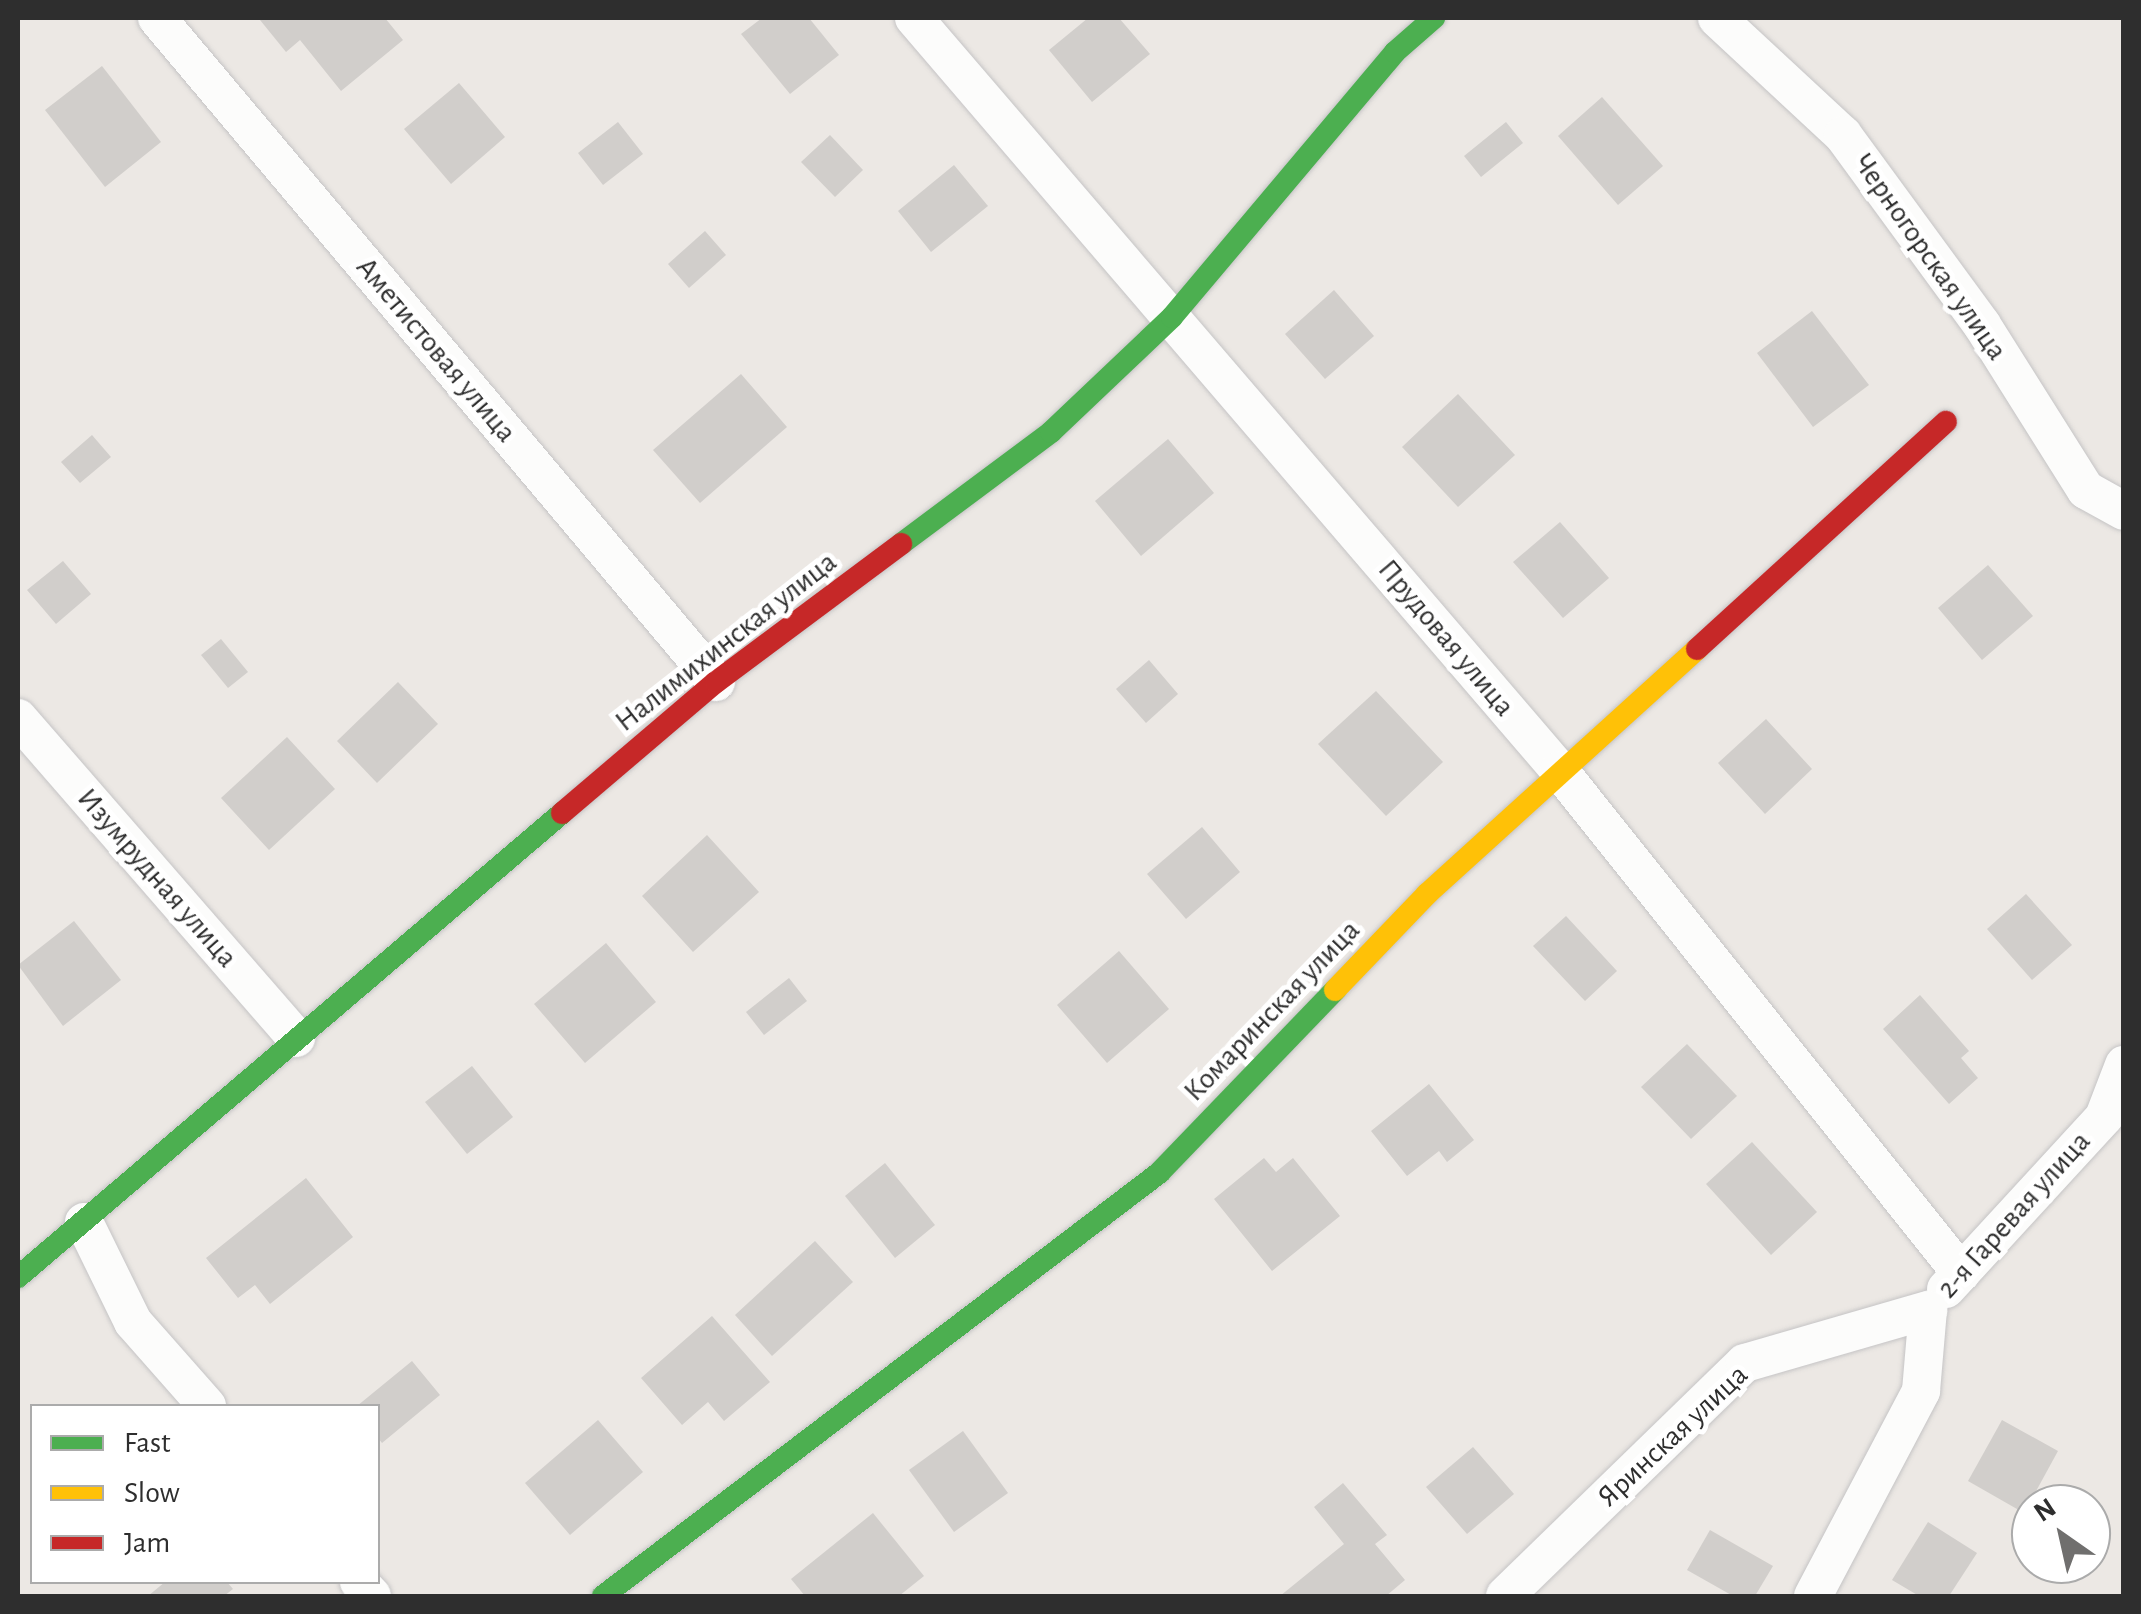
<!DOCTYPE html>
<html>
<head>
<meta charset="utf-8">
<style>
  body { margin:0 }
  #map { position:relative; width:2141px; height:1614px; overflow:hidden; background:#ece8e4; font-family:"Alegreya Sans",sans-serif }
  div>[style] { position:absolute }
  .building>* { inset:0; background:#d1cecb }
  .roads { filter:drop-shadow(0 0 2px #c5c4c5) drop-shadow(0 0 2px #c5c4c5) }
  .street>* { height:38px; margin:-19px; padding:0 19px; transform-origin:19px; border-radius:19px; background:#fcfcfb }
  .fast>* { height:22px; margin:-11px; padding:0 11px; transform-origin:11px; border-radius:11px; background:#4caf50 }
  .slow>* { height:22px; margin:-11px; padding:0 11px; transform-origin:11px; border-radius:11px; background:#ffc107 }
  .jam>* { height:22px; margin:-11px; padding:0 11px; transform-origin:11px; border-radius:11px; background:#c62828 }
  span { translate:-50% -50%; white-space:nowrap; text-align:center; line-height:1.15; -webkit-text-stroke:10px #fff; paint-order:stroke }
  .street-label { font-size:30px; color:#2e2e2e }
  .frame { position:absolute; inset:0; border:20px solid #2e2e2e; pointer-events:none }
  .legend { position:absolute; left:30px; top:1404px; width:350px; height:180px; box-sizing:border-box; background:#fff; border:2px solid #ababab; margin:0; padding:12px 18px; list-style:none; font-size:30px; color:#2e2e2e }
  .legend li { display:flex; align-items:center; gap:20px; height:50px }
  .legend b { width:50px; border:2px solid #ababab }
  .north { position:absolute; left:2011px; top:1484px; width:100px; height:100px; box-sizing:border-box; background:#fff; border:2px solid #ababab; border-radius:50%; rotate:326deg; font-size:28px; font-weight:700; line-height:40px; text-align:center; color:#2e2e2e }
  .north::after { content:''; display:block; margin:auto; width:35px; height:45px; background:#706f6e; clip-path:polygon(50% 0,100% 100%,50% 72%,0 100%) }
</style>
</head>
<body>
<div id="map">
  <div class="building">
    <div style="clip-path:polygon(264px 18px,385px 18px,403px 40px,341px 91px,300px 40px,286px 52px,260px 20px)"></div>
    <div style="clip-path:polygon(762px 18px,809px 18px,839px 55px,790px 94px,741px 34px)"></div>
    <div style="clip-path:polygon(1088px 18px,1119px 18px,1150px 54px,1092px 102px,1049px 50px)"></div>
    <div style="clip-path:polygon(102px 66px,161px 142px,105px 187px,45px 110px)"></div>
    <div style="clip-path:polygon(459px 83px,505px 137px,451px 184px,404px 129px)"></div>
    <div style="clip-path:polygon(1602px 97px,1663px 166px,1618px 205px,1558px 136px)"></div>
    <div style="clip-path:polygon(618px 122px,643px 154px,603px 185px,578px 153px)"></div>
    <div style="clip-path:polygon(1506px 122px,1523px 143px,1481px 177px,1464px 156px)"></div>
    <div style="clip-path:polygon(830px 135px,863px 170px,835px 197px,801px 162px)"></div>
    <div style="clip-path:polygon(954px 165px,988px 206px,931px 252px,898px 211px)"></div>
    <div style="clip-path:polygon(705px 231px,726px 255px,689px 288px,668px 264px)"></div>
    <div style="clip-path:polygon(1334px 290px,1374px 336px,1325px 379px,1285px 334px)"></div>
    <div style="clip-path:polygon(1812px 311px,1869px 385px,1813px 427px,1757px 353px)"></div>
    <div style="clip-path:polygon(741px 374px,787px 427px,700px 503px,653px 450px)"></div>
    <div style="clip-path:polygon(1458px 394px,1515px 455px,1458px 507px,1402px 447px)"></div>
    <div style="clip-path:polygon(92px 435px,111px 457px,80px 483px,61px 462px)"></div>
    <div style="clip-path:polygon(1168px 439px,1214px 493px,1141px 556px,1095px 501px)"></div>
    <div style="clip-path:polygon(1560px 522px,1609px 578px,1563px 618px,1513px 562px)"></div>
    <div style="clip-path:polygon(63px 561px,91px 594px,56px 624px,27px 590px)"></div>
    <div style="clip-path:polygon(1988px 565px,2033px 616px,1982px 660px,1938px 608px)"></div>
    <div style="clip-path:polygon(221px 639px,248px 672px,228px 688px,201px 655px)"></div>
    <div style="clip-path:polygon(1149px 660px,1178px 694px,1146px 723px,1116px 689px)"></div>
    <div style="clip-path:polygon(398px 682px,438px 724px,377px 783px,337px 741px)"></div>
    <div style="clip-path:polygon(1376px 691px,1443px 762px,1386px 816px,1318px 744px)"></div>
    <div style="clip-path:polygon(1766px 719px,1812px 769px,1765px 814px,1718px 763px)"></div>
    <div style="clip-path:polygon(287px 737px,335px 789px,269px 850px,221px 798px)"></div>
    <div style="clip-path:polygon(1202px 827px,1240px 872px,1186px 919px,1147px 874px)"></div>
    <div style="clip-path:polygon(707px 835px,759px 892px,693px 952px,642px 896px)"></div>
    <div style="clip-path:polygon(2026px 894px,2072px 945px,2032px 980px,1987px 929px)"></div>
    <div style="clip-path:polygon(1566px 916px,1617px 971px,1585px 1001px,1533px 946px)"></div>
    <div style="clip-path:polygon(74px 921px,121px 980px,63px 1026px,18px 965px)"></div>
    <div style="clip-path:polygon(606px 943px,656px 1002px,585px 1063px,534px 1004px)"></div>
    <div style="clip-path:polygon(1119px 951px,1169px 1009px,1107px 1063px,1057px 1005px)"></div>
    <div style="clip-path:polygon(789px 978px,807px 1001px,764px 1035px,746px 1012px)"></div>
    <div style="clip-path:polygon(1920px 995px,1969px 1051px,1961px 1058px,1978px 1078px,1949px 1104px,1883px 1029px)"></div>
    <div style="clip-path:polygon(1687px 1044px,1737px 1096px,1691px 1139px,1641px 1087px)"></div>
    <div style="clip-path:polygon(472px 1066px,513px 1117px,467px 1154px,425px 1102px)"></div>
    <div style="clip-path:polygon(1429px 1084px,1474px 1140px,1447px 1162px,1439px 1151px,1407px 1176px,1371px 1131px)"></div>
    <div style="clip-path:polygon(1752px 1142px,1817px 1212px,1771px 1255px,1706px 1184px)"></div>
    <div style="clip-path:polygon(1264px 1158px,1276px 1172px,1293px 1158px,1340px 1216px,1272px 1271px,1214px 1199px)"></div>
    <div style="clip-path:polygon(885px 1163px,935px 1225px,895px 1258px,845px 1196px)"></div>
    <div style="clip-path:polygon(306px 1178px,353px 1237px,270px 1304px,255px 1285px,238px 1298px,206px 1258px)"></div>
    <div style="clip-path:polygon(815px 1241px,853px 1282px,772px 1356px,735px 1315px)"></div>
    <div style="clip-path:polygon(712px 1316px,770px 1382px,724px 1421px,708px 1402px,682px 1425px,641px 1378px)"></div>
    <div style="clip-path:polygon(412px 1361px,440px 1395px,382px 1443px,378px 1438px,378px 1406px,357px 1406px)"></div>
    <div style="clip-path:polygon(598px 1420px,643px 1472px,570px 1535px,525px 1483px)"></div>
    <div style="clip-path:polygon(2002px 1420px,2058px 1451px,2024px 1513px,1968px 1481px)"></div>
    <div style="clip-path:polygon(963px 1431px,1008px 1493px,954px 1532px,909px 1470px)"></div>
    <div style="clip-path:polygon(1473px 1447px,1514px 1494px,1467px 1534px,1426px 1487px)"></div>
    <div style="clip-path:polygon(1343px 1483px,1387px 1535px,1375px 1544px,1405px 1580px,1386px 1596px,1280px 1596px,1344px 1544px,1314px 1507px)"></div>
    <div style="clip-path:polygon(873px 1513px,924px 1576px,899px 1596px,805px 1596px,791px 1579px)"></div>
    <div style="clip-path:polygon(1928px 1522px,1977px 1553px,1949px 1596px,1919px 1596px,1892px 1580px)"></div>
    <div style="clip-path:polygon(1710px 1530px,1773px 1566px,1755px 1596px,1733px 1596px,1687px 1570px)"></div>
    <div style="clip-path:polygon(165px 1582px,227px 1582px,233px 1589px,224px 1596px,148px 1596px)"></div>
  </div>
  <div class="roads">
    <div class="street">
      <div style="left:157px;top:18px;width:868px;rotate:49.91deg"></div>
      <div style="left:914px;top:18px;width:991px;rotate:49.38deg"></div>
      <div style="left:1559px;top:770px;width:644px;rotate:51.37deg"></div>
      <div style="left:1717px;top:18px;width:172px;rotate:42.9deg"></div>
      <div style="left:1843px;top:135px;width:235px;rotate:53.8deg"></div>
      <div style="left:1982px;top:325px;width:195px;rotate:57.8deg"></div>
      <div style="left:2086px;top:490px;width:43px;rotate:28.9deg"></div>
      <div style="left:18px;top:718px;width:424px;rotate:49deg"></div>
      <div style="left:84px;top:1222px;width:111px;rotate:63.9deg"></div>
      <div style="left:133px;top:1322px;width:112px;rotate:48.6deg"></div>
      <div style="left:1946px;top:1289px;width:234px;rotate:-47.4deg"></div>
      <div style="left:2104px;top:1117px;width:56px;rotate:-69deg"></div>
      <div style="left:359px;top:1582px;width:19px;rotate:47deg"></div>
      <div style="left:1505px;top:1596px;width:334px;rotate:-44.2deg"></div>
      <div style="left:1745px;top:1363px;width:191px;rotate:-16.2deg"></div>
      <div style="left:1813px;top:1596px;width:232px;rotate:-62.2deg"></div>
      <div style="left:1921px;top:1391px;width:81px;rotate:-85.1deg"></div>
    </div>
    <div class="fast">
      <div style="left:901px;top:544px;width:187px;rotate:-36.7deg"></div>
      <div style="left:1051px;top:432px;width:167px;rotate:-43.5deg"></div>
      <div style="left:1172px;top:317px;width:346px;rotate:-49.9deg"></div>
      <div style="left:1395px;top:52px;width:52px;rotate:-41.1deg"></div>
      <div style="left:18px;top:1277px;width:715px;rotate:-40.46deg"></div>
      <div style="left:603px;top:1596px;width:699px;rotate:-37.26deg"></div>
      <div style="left:1159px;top:1173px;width:254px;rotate:-46.1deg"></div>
    </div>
    <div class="slow">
      <div style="left:1335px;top:990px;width:133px;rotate:-46.2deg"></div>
      <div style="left:1427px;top:894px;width:365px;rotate:-42.2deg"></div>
    </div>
    <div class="jam">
      <div style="left:1697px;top:649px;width:337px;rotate:-42.4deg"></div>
      <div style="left:562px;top:813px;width:202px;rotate:-40.4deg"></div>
      <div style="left:716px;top:682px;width:231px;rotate:-36.7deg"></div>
    </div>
  </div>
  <div class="street-label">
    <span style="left:1930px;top:257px;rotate:55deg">Черногорская улица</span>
    <span style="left:436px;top:350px;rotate:50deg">Аметистовая улица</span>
    <span style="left:1446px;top:638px;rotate:50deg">Прудовая улица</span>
    <span style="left:726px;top:642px;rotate:-38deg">Налимихинская улица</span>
    <span style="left:157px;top:878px;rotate:49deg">Изумрудная улица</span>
    <span style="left:1272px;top:1011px;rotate:-46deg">Комаринская улица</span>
    <span style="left:2014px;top:1215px;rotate:-48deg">2-я Гаревая улица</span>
    <span style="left:1673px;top:1436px;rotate:-43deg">Яринская улица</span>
  </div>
  <div class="frame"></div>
  <ul class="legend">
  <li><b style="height:12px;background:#4caf50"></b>Fast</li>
  <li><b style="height:12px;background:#ffc107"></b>Slow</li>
  <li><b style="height:12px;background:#c62828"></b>Jam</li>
  </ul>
  <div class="north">N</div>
</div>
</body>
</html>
